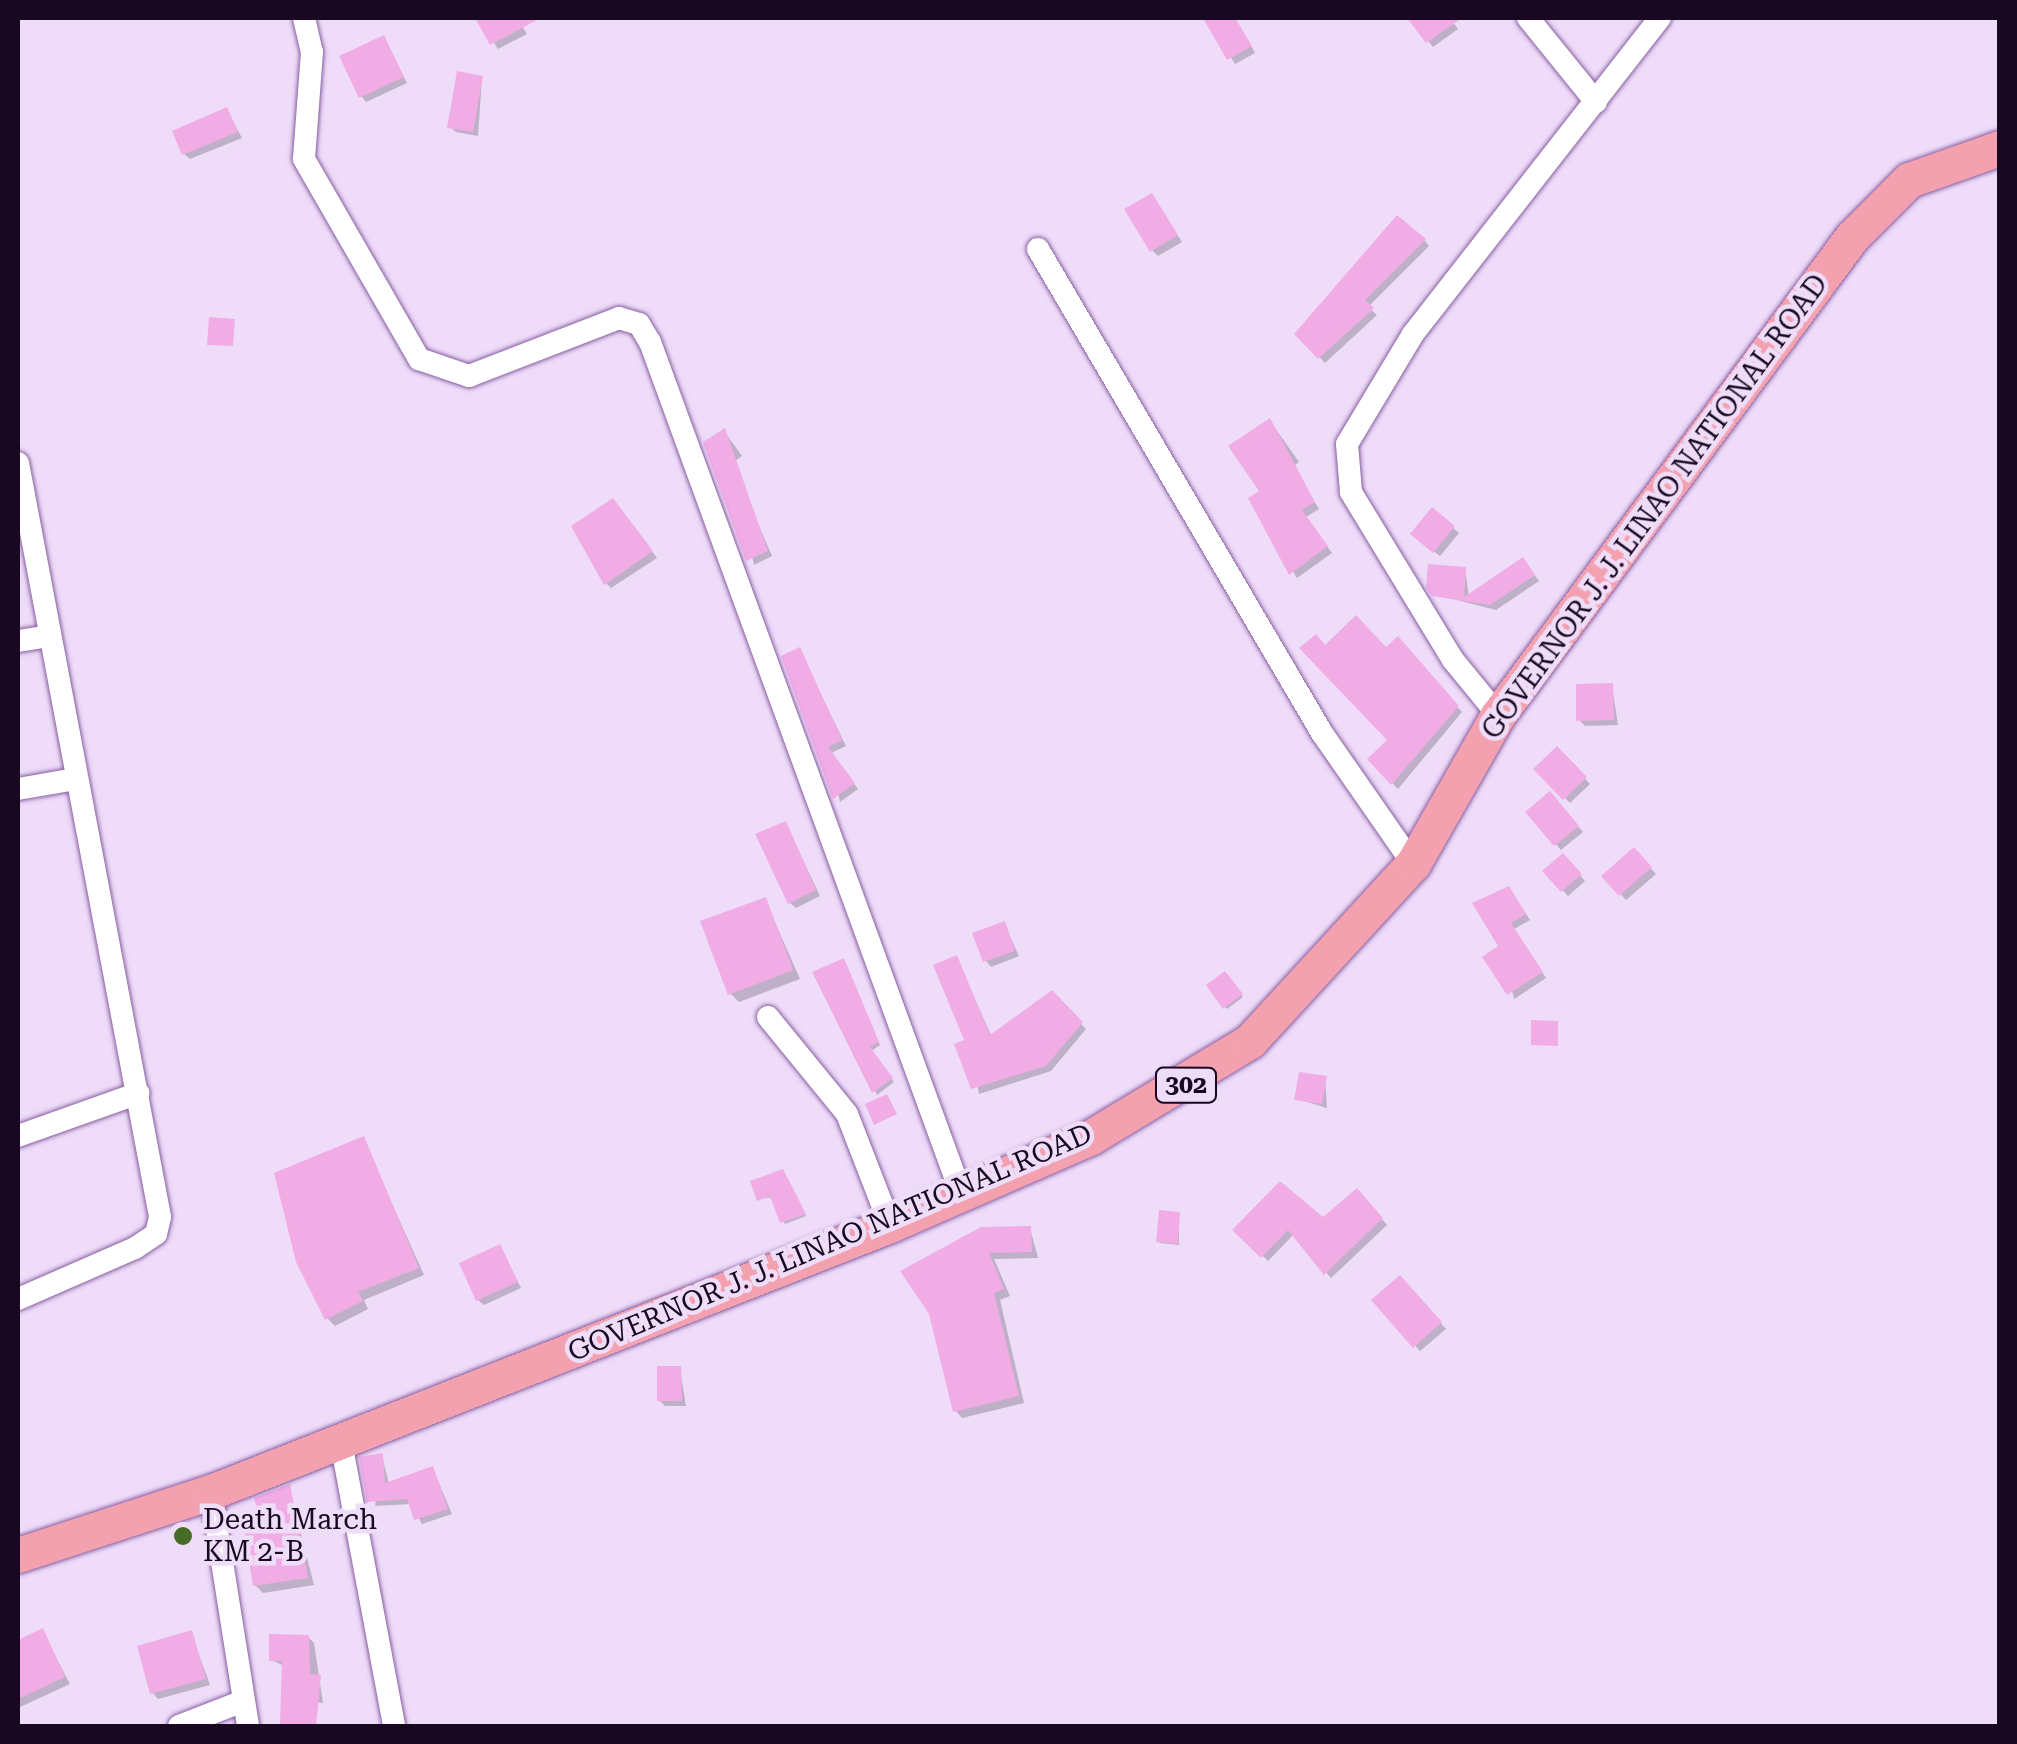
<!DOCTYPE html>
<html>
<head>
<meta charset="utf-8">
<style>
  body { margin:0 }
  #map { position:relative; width:2017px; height:1744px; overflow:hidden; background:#eedcf9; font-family:"Roboto Serif",serif }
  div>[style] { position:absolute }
  .shadow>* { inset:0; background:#0003 }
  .building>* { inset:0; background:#f1ace6 }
  .roads { filter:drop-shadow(0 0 2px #885ea1) drop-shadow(0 0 2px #885ea1) }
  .street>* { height:22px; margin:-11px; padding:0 11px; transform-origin:11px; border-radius:11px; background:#fff }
  .primary>* { height:35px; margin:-17.5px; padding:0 17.5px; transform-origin:17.5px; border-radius:17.5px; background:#f4a1af }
  .dots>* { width:28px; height:28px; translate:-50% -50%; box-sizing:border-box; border:5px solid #eedcf9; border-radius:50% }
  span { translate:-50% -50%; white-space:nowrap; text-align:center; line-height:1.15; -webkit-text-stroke:9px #eedcf9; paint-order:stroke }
  .shield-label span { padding:2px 8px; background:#eedcf9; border:2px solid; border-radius:8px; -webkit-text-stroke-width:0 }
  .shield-label { font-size:25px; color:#190822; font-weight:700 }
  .street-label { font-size:28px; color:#190822 }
  .poi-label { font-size:28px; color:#190822 }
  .left { translate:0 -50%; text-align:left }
  .frame { position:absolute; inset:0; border:20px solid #190822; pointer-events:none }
</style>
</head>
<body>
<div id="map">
  <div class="shadow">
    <div style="clip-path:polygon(478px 18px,517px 18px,527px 34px,498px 49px)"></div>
    <div style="clip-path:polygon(1235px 18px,1255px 53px,1235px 64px,1209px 22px)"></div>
    <div style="clip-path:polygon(1410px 18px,1450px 18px,1458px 29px,1433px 47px)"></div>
    <div style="clip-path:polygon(383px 38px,407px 83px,366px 102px,361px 96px)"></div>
    <div style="clip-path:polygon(482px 78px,478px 136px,456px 132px,450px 127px)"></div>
    <div style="clip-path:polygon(227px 110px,242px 138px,190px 159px,184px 154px)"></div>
    <div style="clip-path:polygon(1152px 196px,1182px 242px,1158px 256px,1152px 250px)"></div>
    <div style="clip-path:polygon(1424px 240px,1429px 246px,1368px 307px,1377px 315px,1325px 363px,1298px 334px)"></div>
    <div style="clip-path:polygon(1270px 421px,1299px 462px,1292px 467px,1319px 509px,1306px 517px,1332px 553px,1297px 578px,1251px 499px,1263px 491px)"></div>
    <div style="clip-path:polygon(724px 431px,742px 456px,732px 463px,772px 556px,754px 565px)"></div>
    <div style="clip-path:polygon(618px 506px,657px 558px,611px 588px,606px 583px)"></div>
    <div style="clip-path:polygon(1433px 510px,1459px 533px,1440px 556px,1418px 539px)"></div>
    <div style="clip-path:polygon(1528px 566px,1539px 581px,1496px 610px,1433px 594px,1465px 569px,1469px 597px)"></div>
    <div style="clip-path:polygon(1398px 640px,1462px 712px,1398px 789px,1370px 759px,1391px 740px,1386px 650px)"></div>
    <div style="clip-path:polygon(799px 650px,846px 746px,831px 753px,858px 789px,840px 802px)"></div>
    <div style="clip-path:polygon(1612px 686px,1618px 725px,1585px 726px,1579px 720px)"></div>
    <div style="clip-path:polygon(1557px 750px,1590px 784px,1570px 803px,1536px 769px)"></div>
    <div style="clip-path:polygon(1555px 799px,1583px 832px,1561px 850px,1528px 812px)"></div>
    <div style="clip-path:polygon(786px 824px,820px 896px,796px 908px,790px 903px)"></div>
    <div style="clip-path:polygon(1634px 850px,1656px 874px,1626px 900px,1604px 876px)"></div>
    <div style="clip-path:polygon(1563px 856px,1585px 881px,1568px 896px,1546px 871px)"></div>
    <div style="clip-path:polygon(1514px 895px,1530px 920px,1514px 929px,1546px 978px,1514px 999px,1502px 947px)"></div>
    <div style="clip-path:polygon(765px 900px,800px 979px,739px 1002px,730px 993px)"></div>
    <div style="clip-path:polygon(1004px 924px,1019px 956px,991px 967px,986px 961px)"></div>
    <div style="clip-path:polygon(956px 958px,992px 1037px,1051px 993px,1086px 1029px,1051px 1071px,979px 1094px)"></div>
    <div style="clip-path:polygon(844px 961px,880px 1045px,871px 1051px,894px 1082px,877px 1095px,816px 973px)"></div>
    <div style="clip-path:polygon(1225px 974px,1243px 997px,1227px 1009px,1209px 986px)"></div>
    <div style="clip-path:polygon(1325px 1078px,1327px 1108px,1297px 1099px)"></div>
    <div style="clip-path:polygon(363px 1139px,424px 1275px,364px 1300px,368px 1309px,335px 1326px,327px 1318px)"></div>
    <div style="clip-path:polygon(784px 1174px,806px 1216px,785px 1224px,773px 1197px,759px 1199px)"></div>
    <div style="clip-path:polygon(1357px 1191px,1387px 1225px,1331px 1278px,1294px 1234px,1268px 1261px,1236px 1230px,1323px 1220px)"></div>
    <div style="clip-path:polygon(1179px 1215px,1179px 1245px,1160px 1243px,1158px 1241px)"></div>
    <div style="clip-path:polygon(1030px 1228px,1038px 1258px,994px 1259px,1010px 1296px,1000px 1300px,1024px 1403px,962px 1418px,955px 1410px,982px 1230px)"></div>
    <div style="clip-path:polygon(500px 1247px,521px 1288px,484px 1305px,478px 1300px)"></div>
    <div style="clip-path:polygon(1400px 1278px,1446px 1329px,1420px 1351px,1375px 1301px)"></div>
    <div style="clip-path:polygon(680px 1369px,686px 1406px,665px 1406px,659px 1400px)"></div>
    <div style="clip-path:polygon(382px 1456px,389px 1484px,433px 1469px,452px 1514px,422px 1524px,411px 1504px,375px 1506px)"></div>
    <div style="clip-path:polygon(289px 1487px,314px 1585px,263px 1593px,255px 1585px,264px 1528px)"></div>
    <div style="clip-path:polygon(42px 1631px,70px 1684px,18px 1708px,18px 1643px)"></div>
    <div style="clip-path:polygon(191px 1633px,210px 1685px,158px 1699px,153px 1693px)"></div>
    <div style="clip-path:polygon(308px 1637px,314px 1643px,323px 1703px,287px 1700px,284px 1666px,272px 1660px)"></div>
  </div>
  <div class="building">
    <div style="clip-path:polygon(475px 18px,541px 18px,490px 45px)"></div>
    <div style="clip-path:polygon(1203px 18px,1235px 18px,1252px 46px,1227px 60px)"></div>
    <div style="clip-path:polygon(1407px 18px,1462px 18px,1426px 43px)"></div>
    <div style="clip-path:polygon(384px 35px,404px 77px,359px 98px,339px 56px)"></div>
    <div style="clip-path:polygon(457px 71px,483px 76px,473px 132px,447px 128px)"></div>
    <div style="clip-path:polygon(227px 107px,238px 132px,182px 155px,172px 131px)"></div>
    <div style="clip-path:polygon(1152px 193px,1178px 235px,1150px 252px,1124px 209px)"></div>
    <div style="clip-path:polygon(1397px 215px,1426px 239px,1365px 300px,1374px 308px,1318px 359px,1294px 334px)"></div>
    <div style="clip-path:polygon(209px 317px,235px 319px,233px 346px,207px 345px)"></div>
    <div style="clip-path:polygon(1270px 418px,1315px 502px,1302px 510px,1328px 546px,1289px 575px,1248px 498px,1259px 491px,1228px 446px)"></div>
    <div style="clip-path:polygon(725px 428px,768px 551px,746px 561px,703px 442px)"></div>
    <div style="clip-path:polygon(613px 498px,653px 551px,604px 585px,571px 526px)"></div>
    <div style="clip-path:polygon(1432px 507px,1455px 526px,1433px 553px,1410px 534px)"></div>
    <div style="clip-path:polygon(1523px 557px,1535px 575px,1490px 605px,1432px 596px,1426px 587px,1428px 564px,1466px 567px,1464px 597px)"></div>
    <div style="clip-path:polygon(1356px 615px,1386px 647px,1398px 636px,1459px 706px,1391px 785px,1367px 759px,1387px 740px,1299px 648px,1316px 634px,1325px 645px)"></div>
    <div style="clip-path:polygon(800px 647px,842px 740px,828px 747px,855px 783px,833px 799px,781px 656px)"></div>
    <div style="clip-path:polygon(1613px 683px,1614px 720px,1576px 721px,1576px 684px)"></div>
    <div style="clip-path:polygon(1557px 746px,1587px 777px,1563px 800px,1533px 769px)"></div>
    <div style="clip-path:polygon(1550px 791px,1579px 826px,1554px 846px,1525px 812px)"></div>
    <div style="clip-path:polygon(786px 821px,816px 890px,788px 904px,755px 834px)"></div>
    <div style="clip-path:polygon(1634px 847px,1652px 867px,1619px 896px,1601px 876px)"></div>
    <div style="clip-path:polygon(1563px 853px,1582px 874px,1561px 892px,1542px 871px)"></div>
    <div style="clip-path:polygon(1509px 886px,1526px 914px,1511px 923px,1543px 972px,1507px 995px,1482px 957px,1498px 946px,1472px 903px)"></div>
    <div style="clip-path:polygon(766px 897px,793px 970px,728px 995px,700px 921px)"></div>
    <div style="clip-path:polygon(1005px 921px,1015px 951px,983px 962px,972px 933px)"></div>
    <div style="clip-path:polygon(957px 955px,990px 1035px,1052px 990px,1083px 1022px,1046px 1066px,971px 1089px,954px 1044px,964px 1040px,933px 965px)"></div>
    <div style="clip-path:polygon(844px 958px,879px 1042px,870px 1047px,893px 1078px,872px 1093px,812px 972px)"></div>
    <div style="clip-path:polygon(1225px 971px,1243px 994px,1223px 1009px,1206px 985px)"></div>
    <div style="clip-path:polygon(1531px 1020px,1558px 1021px,1558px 1046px,1531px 1045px)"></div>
    <div style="clip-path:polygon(1299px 1072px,1327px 1076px,1322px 1104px,1294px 1100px)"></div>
    <div style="clip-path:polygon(887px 1094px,897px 1114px,874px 1125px,865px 1104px)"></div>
    <div style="clip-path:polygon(364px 1136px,419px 1268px,358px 1292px,363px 1301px,325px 1320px,296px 1262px,274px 1173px)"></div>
    <div style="clip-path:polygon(783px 1169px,806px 1214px,780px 1223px,770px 1196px,757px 1201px,750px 1181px)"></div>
    <div style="clip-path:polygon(1280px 1181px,1323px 1217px,1357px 1188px,1383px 1218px,1324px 1275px,1288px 1230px,1261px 1258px,1232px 1230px)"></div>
    <div style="clip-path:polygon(1159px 1210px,1180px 1212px,1178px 1244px,1156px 1242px)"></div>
    <div style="clip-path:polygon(1031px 1226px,1032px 1252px,989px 1253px,1004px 1289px,994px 1293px,1019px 1396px,953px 1412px,929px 1314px,900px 1271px,981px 1227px)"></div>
    <div style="clip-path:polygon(500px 1244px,518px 1282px,476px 1301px,459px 1263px)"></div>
    <div style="clip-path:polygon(1400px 1275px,1442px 1322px,1413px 1348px,1371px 1300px)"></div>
    <div style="clip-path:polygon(657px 1366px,681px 1366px,682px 1401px,657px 1401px)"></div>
    <div style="clip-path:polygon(383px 1453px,385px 1483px,433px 1466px,448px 1509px,414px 1520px,407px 1499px,367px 1502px,359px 1457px)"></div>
    <div style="clip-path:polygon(290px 1484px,308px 1578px,253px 1586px,244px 1529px,261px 1526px,254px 1498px)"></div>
    <div style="clip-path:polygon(43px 1628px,65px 1677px,18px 1699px,18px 1640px)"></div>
    <div style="clip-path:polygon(192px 1630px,206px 1679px,150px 1694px,137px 1646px)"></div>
    <div style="clip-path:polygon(269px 1634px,309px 1635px,310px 1674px,321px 1675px,316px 1726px,280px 1726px,282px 1661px,269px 1661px)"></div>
  </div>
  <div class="roads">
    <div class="street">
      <div style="left:304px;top:18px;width:35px;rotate:77deg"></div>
      <div style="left:312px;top:52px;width:107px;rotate:94.3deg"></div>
      <div style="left:304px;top:159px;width:231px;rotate:60.1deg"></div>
      <div style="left:419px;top:359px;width:53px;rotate:18.8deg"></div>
      <div style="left:469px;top:376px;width:161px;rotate:-21.1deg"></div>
      <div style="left:619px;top:318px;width:21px;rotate:17deg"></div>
      <div style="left:639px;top:324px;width:21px;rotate:59deg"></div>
      <div style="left:650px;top:342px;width:906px;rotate:69.93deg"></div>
      <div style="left:1528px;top:18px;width:108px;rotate:51deg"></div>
      <div style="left:1038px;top:249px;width:561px;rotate:59.6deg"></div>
      <div style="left:1322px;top:733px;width:160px;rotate:55.2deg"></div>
      <div style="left:18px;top:463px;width:767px;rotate:79.33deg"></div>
      <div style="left:160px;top:1217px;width:17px;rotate:103deg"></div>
      <div style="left:156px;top:1234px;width:25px;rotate:146deg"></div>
      <div style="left:135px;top:1248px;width:128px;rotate:156.4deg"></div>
      <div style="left:18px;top:641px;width:32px;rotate:-9deg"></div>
      <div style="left:1498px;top:715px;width:71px;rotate:-129.3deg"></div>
      <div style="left:1453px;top:660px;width:197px;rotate:-121.3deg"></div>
      <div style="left:1351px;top:492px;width:48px;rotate:-94.8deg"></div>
      <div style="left:1347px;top:444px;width:128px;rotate:-59deg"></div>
      <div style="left:1413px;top:334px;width:401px;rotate:-52deg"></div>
      <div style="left:18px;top:789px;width:59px;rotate:-9.8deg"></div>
      <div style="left:768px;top:1017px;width:125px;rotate:50.8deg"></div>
      <div style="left:847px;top:1114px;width:119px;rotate:68.8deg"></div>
      <div style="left:18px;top:1136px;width:128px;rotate:-19.6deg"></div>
      <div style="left:341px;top:1442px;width:289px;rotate:79.4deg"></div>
      <div style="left:211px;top:1492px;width:237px;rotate:81deg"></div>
      <div style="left:179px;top:1726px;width:69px;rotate:-21.3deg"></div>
    </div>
    <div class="primary">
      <div style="left:18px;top:1555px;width:203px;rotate:-18.1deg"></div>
      <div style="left:211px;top:1492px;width:730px;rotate:-21.47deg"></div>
      <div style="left:890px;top:1225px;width:219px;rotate:-23.6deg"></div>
      <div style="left:1091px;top:1137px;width:186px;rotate:-31.1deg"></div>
      <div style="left:1250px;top:1041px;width:241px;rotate:-47.4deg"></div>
      <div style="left:1413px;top:864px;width:172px;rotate:-60.3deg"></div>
      <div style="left:1498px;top:715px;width:595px;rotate:-53.48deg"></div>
      <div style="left:1852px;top:237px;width:81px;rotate:-45deg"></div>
      <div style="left:1909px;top:180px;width:96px;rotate:-19.4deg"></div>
    </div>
  </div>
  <div class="dots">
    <div style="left:183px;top:1536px;background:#476c25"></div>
  </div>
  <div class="shield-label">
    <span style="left:1186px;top:1085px">302</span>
  </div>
  <div class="street-label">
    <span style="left:1655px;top:507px;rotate:-54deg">GOVERNOR J. J. LINAO NATIONAL ROAD</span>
    <span style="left:830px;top:1243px;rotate:-23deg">GOVERNOR J. J. LINAO NATIONAL ROAD</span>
  </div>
  <div class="poi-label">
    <span class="left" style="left:203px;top:1536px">Death March<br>KM 2-B</span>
  </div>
  <div class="frame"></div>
</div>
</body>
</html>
